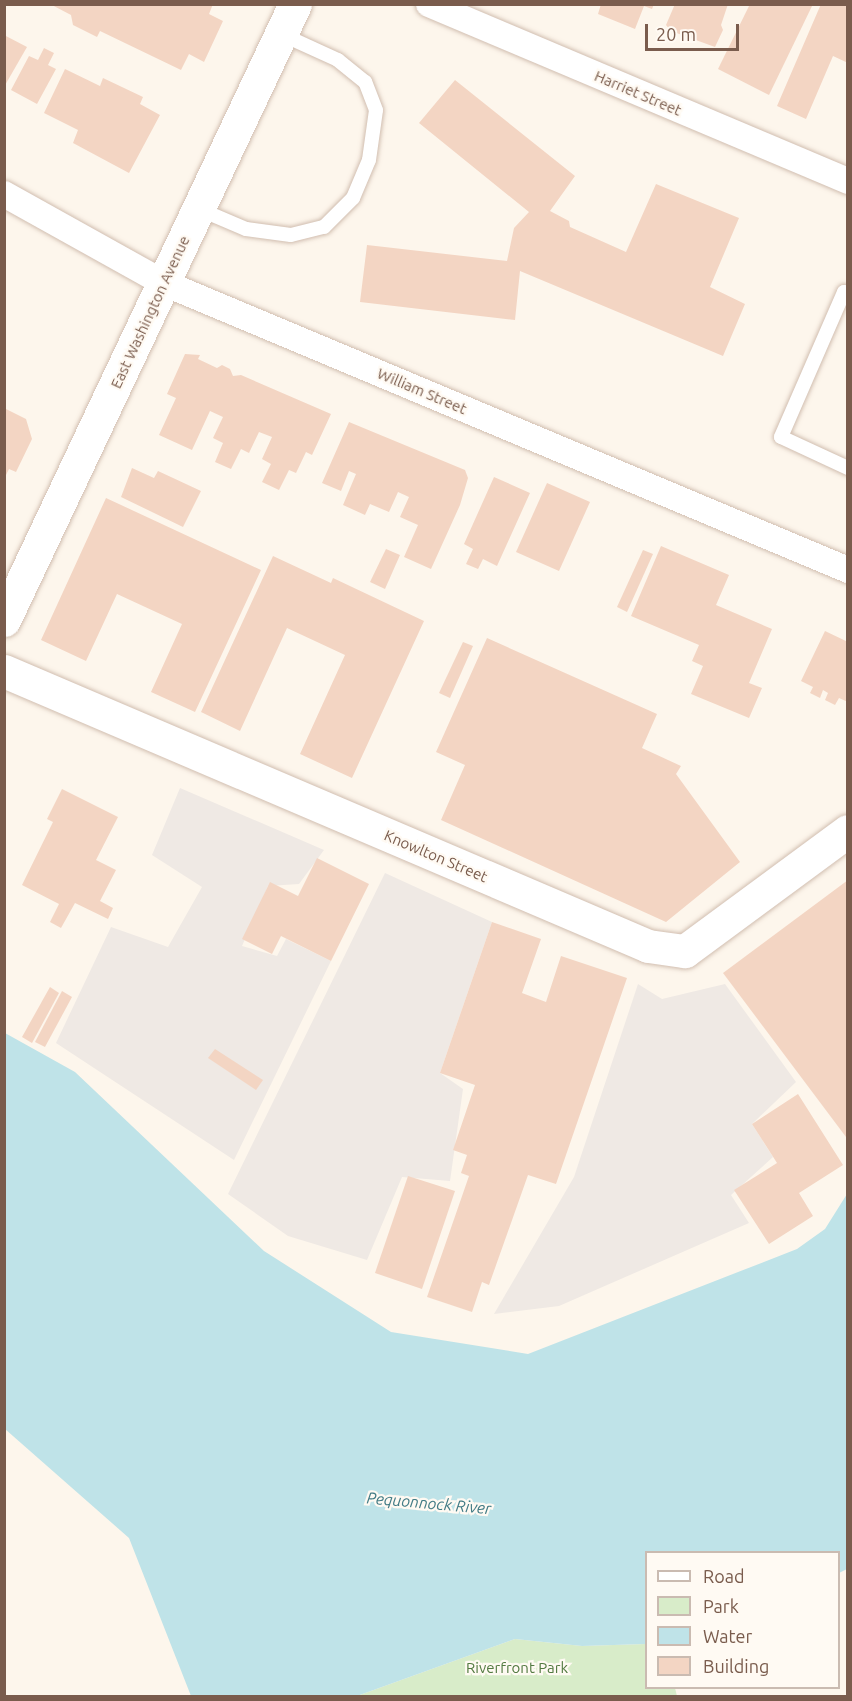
<!DOCTYPE html>
<html>
<head>
<meta charset="utf-8">
<style>
  body { margin:0 }
  #map { position:relative; width:852px; height:1701px; overflow:hidden; background:#fdf6ec; font-family:Ubuntu,sans-serif }
  div>[style] { position:absolute }
  .industrial>* { inset:0; background:#efe9e4 }
  .green>* { inset:0; background:#d8ecc9 }
  .water>* { inset:0; background:#bfe3e8 }
  .building>* { inset:0; background:#f3d5c3 }
  .roads { filter:drop-shadow(0 0 2px #d1beb0) drop-shadow(0 0 2px #d1beb0) }
  .lane>* { height:14px; margin:-7px; padding:0 7px; transform-origin:7px; border-radius:7px; background:#fff }
  .street>* { height:26px; margin:-13px; padding:0 13px; transform-origin:13px; border-radius:13px; background:#fff }
  .secondary>* { height:33px; margin:-16.5px; padding:0 16.5px; transform-origin:16.5px; border-radius:16.5px; background:#fff }
  span { translate:-50% -50%; white-space:nowrap; text-align:center; line-height:1.15; -webkit-text-stroke:4.5px #fffaf3; paint-order:stroke }
  .street-label { font-size:15px; color:#7a5c4d }
  .park-label { font-size:15px; color:#537a41 }
  .water-label { font-size:16px; color:#437c86; font-style:italic }
  .frame { position:absolute; inset:0; border:6px solid #7a5c4d; pointer-events:none }
  .legend { position:absolute; left:645px; top:1551px; width:195px; height:138px; box-sizing:border-box; background:#fffaf3; border:2px solid #cabbb1; margin:0; padding:8px 10px; list-style:none; font-size:18px; color:#7a5c4d }
  .legend li { display:flex; align-items:center; gap:12px; height:30px }
  .legend b { width:30px; border:2px solid #cabbb1 }
  .scale { position:absolute; left:645px; top:24px; width:94px; height:27px; box-sizing:border-box; border:3px solid #7a5c4d; border-top:0; padding-left:8px; font-size:18px; line-height:21px; white-space:nowrap; color:#7a5c4d; -webkit-text-stroke:4px #fffaf3; paint-order:stroke }
</style>
</head>
<body>
<div id="map">
  <div class="industrial">
    <div style="clip-path:polygon(180px 788px,324px 850px,299px 884px,268px 886px,242px 946px,277px 956px,286px 939px,331px 961px,234px 1160px,56px 1043px,111px 927px,168px 947px,202px 887px,152px 855px)"></div>
    <div style="clip-path:polygon(385px 873px,492px 922px,440px 1073px,463px 1089px,450px 1181px,402px 1177px,367px 1260px,288px 1236px,228px 1194px)"></div>
    <div style="clip-path:polygon(638px 984px,662px 999px,725px 984px,796px 1082px,752px 1124px,773px 1157px,731px 1195px,749px 1223px,559px 1306px,494px 1314px,574px 1177px)"></div>
  </div>
  <div class="green">
    <div style="clip-path:polygon(515px 1639px,582px 1646px,646px 1644px,646px 1688px,675px 1688px,677px 1696px,357px 1696px)"></div>
  </div>
  <div class="water">
    <div style="clip-path:polygon(5px 1033px,75px 1072px,264px 1251px,391px 1332px,528px 1354px,797px 1249px,825px 1229px,847px 1194px,847px 1569px,839px 1573px,838px 1552px,646px 1552px,646px 1644px,582px 1646px,515px 1639px,357px 1696px,191px 1696px,129px 1538px,5px 1429px)"></div>
  </div>
  <div class="building">
    <div style="clip-path:polygon(50px 4px,213px 4px,209px 14px,223px 21px,204px 62px,189px 54px,181px 70px,100px 31px,97px 37px,73px 25px,71px 15px)"></div>
    <div style="clip-path:polygon(601px 4px,654px 4px,652px 9px,644px 6px,635px 29px,598px 14px)"></div>
    <div style="clip-path:polygon(675px 4px,728px 4px,721px 25px,723px 30px,715px 47px,671px 31px,666px 25px)"></div>
    <div style="clip-path:polygon(750px 4px,813px 4px,769px 95px,718px 69px)"></div>
    <div style="clip-path:polygon(821px 4px,848px 4px,848px 63px,833px 56px,806px 119px,777px 106px)"></div>
    <div style="clip-path:polygon(4px 35px,27px 47px,4px 87px)"></div>
    <div style="clip-path:polygon(44px 48px,54px 53px,48px 65px,56px 69px,37px 104px,11px 90px,29px 56px,38px 60px)"></div>
    <div style="clip-path:polygon(65px 69px,100px 86px,103px 78px,143px 97px,140px 104px,160px 115px,129px 173px,73px 143px,78px 130px,44px 113px)"></div>
    <div style="clip-path:polygon(455px 80px,575px 176px,550px 211px,569px 221px,570px 227px,626px 252px,656px 184px,739px 218px,710px 287px,745px 304px,723px 356px,520px 271px,515px 320px,360px 302px,367px 245px,507px 261px,514px 228px,529px 212px,419px 123px)"></div>
    <div style="clip-path:polygon(185px 354px,200px 355px,198px 359px,217px 368px,222px 365px,230px 369px,233px 376px,241px 375px,331px 414px,312px 455px,306px 452px,296px 473px,289px 470px,279px 490px,262px 482px,271px 464px,262px 459px,272px 437px,259px 432px,249px 453px,241px 449px,231px 469px,215px 462px,223px 443px,213px 438px,223px 417px,210px 411px,192px 450px,159px 435px,176px 398px,167px 394px)"></div>
    <div style="clip-path:polygon(4px 408px,26px 419px,32px 439px,16px 472px,9px 469px,4px 479px)"></div>
    <div style="clip-path:polygon(349px 422px,465px 470px,468px 478px,460px 505px,431px 569px,404px 557px,418px 525px,400px 517px,409px 497px,398px 492px,389px 512px,370px 504px,365px 515px,343px 505px,356px 474px,349px 471px,341px 491px,322px 483px)"></div>
    <div style="clip-path:polygon(132px 468px,154px 478px,158px 471px,201px 491px,183px 527px,121px 497px)"></div>
    <div style="clip-path:polygon(494px 477px,530px 493px,497px 566px,483px 559px,478px 569px,466px 564px,473px 549px,464px 544px)"></div>
    <div style="clip-path:polygon(547px 483px,590px 502px,559px 571px,516px 552px)"></div>
    <div style="clip-path:polygon(106px 498px,261px 570px,195px 712px,151px 692px,182px 624px,117px 594px,86px 661px,41px 640px)"></div>
    <div style="clip-path:polygon(661px 546px,729px 575px,716px 605px,772px 629px,749px 683px,762px 688px,749px 718px,691px 694px,703px 666px,692px 661px,699px 645px,631px 616px)"></div>
    <div style="clip-path:polygon(386px 549px,400px 555px,385px 589px,370px 582px)"></div>
    <div style="clip-path:polygon(643px 550px,653px 554px,627px 612px,617px 607px)"></div>
    <div style="clip-path:polygon(273px 556px,331px 583px,333px 578px,424px 621px,352px 778px,300px 754px,345px 655px,287px 628px,240px 731px,201px 712px)"></div>
    <div style="clip-path:polygon(825px 631px,848px 642px,848px 702px,839px 698px,835px 705px,825px 700px,828px 693px,823px 690px,820px 698px,810px 693px,813px 687px,801px 681px)"></div>
    <div style="clip-path:polygon(487px 638px,657px 714px,642px 748px,681px 766px,676px 774px,740px 862px,666px 922px,441px 820px,465px 765px,436px 752px)"></div>
    <div style="clip-path:polygon(463px 642px,473px 646px,450px 698px,439px 693px)"></div>
    <div style="clip-path:polygon(62px 789px,118px 817px,96px 860px,116px 870px,100px 901px,113px 908px,108px 919px,75px 903px,61px 928px,50px 922px,59px 904px,22px 885px,53px 822px,47px 819px)"></div>
    <div style="clip-path:polygon(317px 858px,369px 884px,331px 961px,281px 936px,272px 954px,242px 939px,270px 882px,298px 896px)"></div>
    <div style="clip-path:polygon(848px 880px,848px 1136px,846px 1137px,723px 973px)"></div>
    <div style="clip-path:polygon(492px 922px,541px 939px,522px 993px,546px 1002px,561px 956px,627px 978px,556px 1184px,528px 1175px,489px 1285px,482px 1282px,472px 1312px,427px 1297px,469px 1176px,461px 1173px,467px 1155px,453px 1150px,475px 1085px,440px 1073px)"></div>
    <div style="clip-path:polygon(50px 987px,59px 993px,32px 1043px,22px 1037px)"></div>
    <div style="clip-path:polygon(62px 991px,72px 997px,45px 1047px,35px 1042px)"></div>
    <div style="clip-path:polygon(215px 1049px,263px 1080px,256px 1090px,208px 1058px)"></div>
    <div style="clip-path:polygon(798px 1094px,843px 1165px,799px 1193px,813px 1216px,769px 1244px,734px 1190px,777px 1163px,752px 1124px)"></div>
    <div style="clip-path:polygon(408px 1176px,455px 1191px,422px 1289px,375px 1273px)"></div>
  </div>
  <div class="roads">
    <div class="lane">
      <div style="left:199px;top:209px;width:51px;rotate:23.1deg"></div>
      <div style="left:246px;top:229px;width:45px;rotate:7.6deg"></div>
      <div style="left:291px;top:235px;width:34px;rotate:-14deg"></div>
      <div style="left:324px;top:227px;width:41px;rotate:-45deg"></div>
      <div style="left:353px;top:198px;width:41px;rotate:-67.2deg"></div>
      <div style="left:369px;top:160px;width:50px;rotate:-82deg"></div>
      <div style="left:376px;top:110px;width:30px;rotate:-111deg"></div>
      <div style="left:365px;top:82px;width:35px;rotate:-141deg"></div>
      <div style="left:338px;top:60px;width:63px;rotate:-155.5deg"></div>
      <div style="left:848px;top:293px;width:4px;rotate:-166deg"></div>
      <div style="left:844px;top:292px;width:158px;rotate:113.5deg"></div>
      <div style="left:781px;top:437px;width:74px;rotate:24.8deg"></div>
    </div>
    <div class="street">
      <div style="left:429px;top:4px;width:455px;rotate:22.9deg"></div>
      <div style="left:4px;top:194px;width:183px;rotate:29.1deg"></div>
      <div style="left:164px;top:283px;width:742px;rotate:22.76deg"></div>
    </div>
    <div class="secondary">
      <div style="left:4px;top:620px;width:681px;rotate:-64.71deg"></div>
      <div style="left:4px;top:671px;width:700px;rotate:23.12deg"></div>
      <div style="left:648px;top:946px;width:37px;rotate:8deg"></div>
      <div style="left:685px;top:951px;width:202px;rotate:-36.4deg"></div>
    </div>
  </div>
  <div class="street-label">
    <span style="left:638px;top:93px;rotate:23deg">Harriet Street</span>
    <span style="left:150px;top:312px;rotate:-65deg">East Washington Avenue</span>
    <span style="left:422px;top:391px;rotate:23deg">William Street</span>
    <span style="left:436px;top:856px;rotate:23deg">Knowlton Street</span>
  </div>
  <div class="park-label">
    <span style="left:517px;top:1668px">Riverfront Park</span>
  </div>
  <div class="water-label">
    <span style="left:429px;top:1503px;rotate:5deg">Pequonnock River</span>
  </div>
  <div class="frame"></div>
  <ul class="legend">
  <li><b style="height:8px;background:#fff"></b>Road</li>
  <li><b style="height:16px;background:#d8ecc9"></b>Park</li>
  <li><b style="height:16px;background:#bfe3e8"></b>Water</li>
  <li><b style="height:16px;background:#f3d5c3"></b>Building</li>
  </ul>
  <div class="scale">20 m</div>
</div>
</body>
</html>
